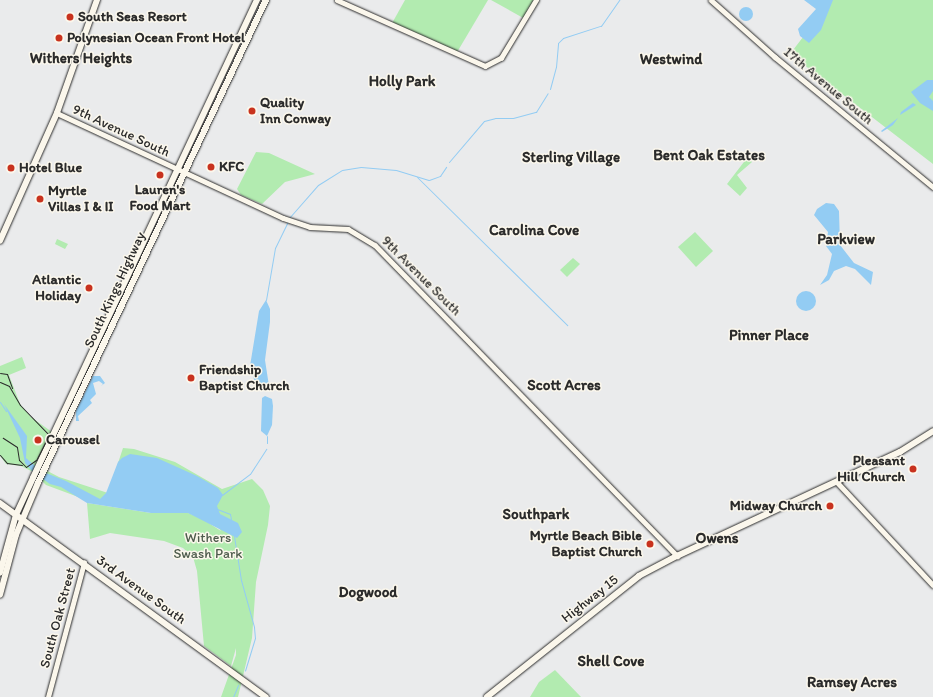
<!DOCTYPE html>
<html>
<head>
<meta charset="utf-8">
<style>
  body { margin:0 }
  #map { position:relative; width:933px; height:697px; overflow:hidden; background:#eaebec; font-family:Itim,sans-serif }
  div>[style] { position:absolute }
  .green>* { inset:0; background:#b2ebb0 }
  .water>* { inset:0; background:#93ccf3 }
  .round { border-radius:50% }
  .stream>* { height:1px; margin:-0.5px; padding:0 0.5px; transform-origin:0.5px; border-radius:0.5px; background:#93ccf3 }
  .roads { filter:drop-shadow(0 0 1px #2b2b2b) drop-shadow(0 0 1px #2b2b2b) }
  .minor>* { height:4.5px; margin:-2.25px; padding:0 2.25px; transform-origin:2.25px; border-radius:2.25px; background:#fbf7ec }
  .major>* { height:5.5px; margin:-2.75px; padding:0 2.75px; transform-origin:2.75px; border-radius:2.75px; background:#fbf7ec }
  .rail>* { height:1px; margin:-0.5px; padding:0 0.5px; transform-origin:0.5px; border-radius:0.5px; background:#2b2b2b }
  .dots>* { width:11px; height:11px; translate:-50% -50%; box-sizing:border-box; border:2px solid #fbf7ec; border-radius:50% }
  span { translate:-50% -50%; white-space:nowrap; text-align:center; line-height:1.15; -webkit-text-stroke:3px #fbf7ec; paint-order:stroke }
  .poi-label { font-size:14px; color:#2b2b2b; font-weight:700 }
  .left { translate:0 -50%; text-align:left }
  .right { translate:-100% -50%; text-align:right }
  .street-label { font-size:14px; color:#2b2b2b }
  .park-label { font-size:14px; color:#4d5b4c }
  .neighbourhood-label { font-size:15px; color:#2b2b2b; font-weight:700 }
</style>
</head>
<body>
<div id="map">
  <div class="green">
    <div style="clip-path:polygon(405px 0,488px 0,456px 54px,391px 25px)"></div>
    <div style="clip-path:polygon(491px 0,536px 0,525px 19px)"></div>
    <div style="clip-path:polygon(817px 0,933px 0,933px 164px,790px 54px,826px 7px)"></div>
    <div style="clip-path:polygon(256px 152px,269px 153px,315px 174px,285px 182px,262px 204px,241px 195px,237px 189px)"></div>
    <div style="clip-path:polygon(747px 158px,752px 162px,737px 175px,747px 188px,740px 196px,727px 184px)"></div>
    <div style="clip-path:polygon(695px 232px,713px 251px,696px 267px,678px 247px)"></div>
    <div style="clip-path:polygon(57px 239px,68px 244px,65px 249px,55px 244px)"></div>
    <div style="clip-path:polygon(573px 258px,580px 264px,567px 277px,560px 270px)"></div>
    <div style="clip-path:polygon(22px 357px,26px 368px,9px 375px,20px 404px,31px 417px,52px 432px,36px 465px,59px 477px,108px 493px,123px 448px,134px 449px,175px 462px,222px 489px,252px 479px,263px 490px,270px 506px,268px 525px,256px 582px,252px 638px,238px 697px,221px 697px,236px 655px,236px 648px,231px 666px,204px 646px,197px 571px,193px 557px,183px 548px,164px 541px,110px 533px,90px 539px,87px 503px,151px 513px,188px 513px,201px 518px,221px 531px,213px 521px,179px 510px,81px 498px,46px 485px,33px 472px,21px 466px,6px 464px,0 456px,0 366px)"></div>
    <div style="clip-path:polygon(555px 670px,581px 697px,530px 697px,539px 682px)"></div>
  </div>
  <div class="water">
    <div style="clip-path:polygon(804px 0,833px 0,821px 30px,809px 43px,800px 36px,798px 29px,816px 9px)"></div>
    <div class="round" style="left:739px;top:7px;width:14px;height:14px"></div>
    <div style="clip-path:polygon(927px 80px,933px 80px,933px 91px,929px 97px,933px 101px,933px 111px,920px 103px,911px 92px)"></div>
    <div style="clip-path:polygon(913px 103px,916px 105px,900px 115px,901px 112px)"></div>
    <div style="clip-path:polygon(898px 118px,893px 125px,882px 132px,881px 131px)"></div>
    <div style="clip-path:polygon(826px 203px,834px 204px,839px 211px,840px 245px,854px 263px,873px 272px,871px 285px,855px 269px,846px 266px,834px 271px,829px 280px,820px 285px,827px 275px,832px 254px,826px 246px,828px 232px,814px 215px,817px 209px)"></div>
    <div class="round" style="left:796px;top:291px;width:20px;height:20px"></div>
    <div style="clip-path:polygon(266px 300px,270px 309px,270px 322px,265px 360px,269px 386px,265px 390px,257px 389px,250px 366px,259px 311px)"></div>
    <div style="clip-path:polygon(93px 376px,100px 376px,105px 383px,101px 386px,103px 384px,99px 381px,93px 383px,96px 394px,90px 400px,92px 403px,78px 416px,79px 421px,76px 421px,76px 411px)"></div>
    <div style="clip-path:polygon(265px 396px,272px 399px,273px 406px,272px 425px,267px 436px,261px 431px,262px 398px)"></div>
    <div style="clip-path:polygon(4px 404px,27px 436px,26px 458px,41px 471px,66px 481px,100px 499px,106px 493px,118px 462px,122px 458px,130px 454px,157px 458px,197px 476px,218px 488px,223px 495px,217px 506px,220px 514px,238px 523px,242px 532px,237px 538px,188px 513px,151px 513px,87px 503px,61px 487px,50px 484px,32px 471px,25px 463px,20px 438px)"></div>
  </div>
  <div class="stream">
    <div style="left:550px;top:89px;width:23px;rotate:-75deg"></div>
    <div style="left:556px;top:67px;width:24px;rotate:-85deg"></div>
    <div style="left:558px;top:43px;width:7px;rotate:-45deg"></div>
    <div style="left:563px;top:38px;width:40px;rotate:-18deg"></div>
    <div style="left:601px;top:26px;width:32px;rotate:-55deg"></div>
    <div style="left:449px;top:162px;width:54px;rotate:-49.5deg"></div>
    <div style="left:484px;top:121px;width:11px;rotate:-15deg"></div>
    <div style="left:495px;top:118px;width:18px"></div>
    <div style="left:513px;top:118px;width:24px;rotate:-15deg"></div>
    <div style="left:536px;top:112px;width:22px;rotate:-58deg"></div>
    <div style="left:417px;top:177px;width:211px;rotate:44.6deg"></div>
    <div style="left:289px;top:218px;width:44px;rotate:-48.7deg"></div>
    <div style="left:318px;top:185px;width:28px;rotate:-32deg"></div>
    <div style="left:342px;top:170px;width:19px;rotate:-9deg"></div>
    <div style="left:361px;top:167px;width:35px;rotate:5deg"></div>
    <div style="left:396px;top:170px;width:34px;rotate:17deg"></div>
    <div style="left:429px;top:180px;width:12px;rotate:-20deg"></div>
    <div style="left:440px;top:176px;width:11px;rotate:-56deg"></div>
    <div style="left:266px;top:300px;width:53px;rotate:-80.2deg"></div>
    <div style="left:275px;top:248px;width:30px;rotate:-64deg"></div>
    <div style="left:0;top:402px;width:11px;rotate:56deg"></div>
    <div style="left:267px;top:443px;width:7px;rotate:-90deg"></div>
    <div style="left:222px;top:495px;width:35px;rotate:-37deg"></div>
    <div style="left:250px;top:474px;width:30px;rotate:-57deg"></div>
    <div style="left:217px;top:509px;width:14px;rotate:21deg"></div>
    <div style="left:230px;top:514px;width:5px;rotate:79deg"></div>
    <div style="left:234px;top:536px;width:45px;rotate:81deg"></div>
    <div style="left:241px;top:580px;width:49px;rotate:74.5deg"></div>
    <div style="left:254px;top:627px;width:11px;rotate:85deg"></div>
    <div style="left:255px;top:638px;width:34px;rotate:107deg"></div>
    <div style="left:233px;top:697px;width:13px;rotate:-67deg"></div>
  </div>
  <div class="roads">
    <div class="minor">
      <div style="left:337px;top:0;width:162px;rotate:24deg"></div>
      <div style="left:485px;top:66px;width:18px;rotate:-27deg"></div>
      <div style="left:501px;top:58px;width:68px;rotate:-58.9deg"></div>
      <div style="left:711px;top:0;width:86px;rotate:41.7deg"></div>
      <div style="left:775px;top:57px;width:205px;rotate:39.4deg"></div>
      <div style="left:57px;top:113px;width:249px;rotate:24.9deg"></div>
      <div style="left:283px;top:218px;width:28px;rotate:18deg"></div>
      <div style="left:310px;top:227px;width:38px;rotate:3deg"></div>
      <div style="left:348px;top:229px;width:31px;rotate:31deg"></div>
      <div style="left:375px;top:245px;width:434px;rotate:45.8deg"></div>
      <div style="left:837px;top:482px;width:141px;rotate:47deg"></div>
      <div style="left:48px;top:697px;width:139px;rotate:-75deg"></div>
    </div>
    <div class="major">
      <div style="left:0;top:241px;width:140px;rotate:-66deg"></div>
      <div style="left:57px;top:113px;width:120px;rotate:-70.5deg"></div>
      <div style="left:0;top:503px;width:329px;rotate:36.1deg"></div>
      <div style="left:0;top:573px;width:60px;rotate:-74.6deg"></div>
      <div style="left:16px;top:515px;width:41px;rotate:-65.3deg"></div>
      <div style="left:33px;top:478px;width:528px;rotate:-64.89deg"></div>
      <div style="left:0;top:595px;width:62px;rotate:-75.1deg"></div>
      <div style="left:16px;top:535px;width:56px;rotate:-67.1deg"></div>
      <div style="left:38px;top:483px;width:534px;rotate:-64.73deg"></div>
      <div style="left:487px;top:697px;width:194px;rotate:-38.5deg"></div>
      <div style="left:639px;top:576px;width:43px;rotate:-27.8deg"></div>
      <div style="left:677px;top:556px;width:246px;rotate:-25deg"></div>
      <div style="left:900px;top:452px;width:39px;rotate:-32deg"></div>
    </div>
  </div>
  <div class="rail">
    <div style="left:0;top:373px;width:7px;rotate:8deg"></div>
    <div style="left:7px;top:374px;width:15px;rotate:70deg"></div>
    <div style="left:0;top:382px;width:10px;rotate:24deg"></div>
    <div style="left:9px;top:386px;width:22px;rotate:60deg"></div>
    <div style="left:20px;top:405px;width:42px;rotate:46deg"></div>
    <div style="left:49px;top:435px;width:28px;rotate:117deg"></div>
    <div style="left:36px;top:460px;width:12px;rotate:145deg"></div>
    <div style="left:26px;top:467px;width:10px;rotate:-135deg"></div>
    <div style="left:19px;top:460px;width:13px;rotate:-99deg"></div>
    <div style="left:17px;top:447px;width:17px;rotate:-147deg"></div>
    <div style="left:0;top:455px;width:11px;rotate:49deg"></div>
    <div style="left:7px;top:463px;width:15px;rotate:8deg"></div>
  </div>
  <div class="dots">
    <div style="left:70px;top:17px;background:#c8321e"></div>
    <div style="left:59px;top:38px;background:#c8321e"></div>
    <div style="left:252px;top:111px;background:#c8321e"></div>
    <div style="left:211px;top:167px;background:#c8321e"></div>
    <div style="left:11px;top:168px;background:#c8321e"></div>
    <div style="left:160px;top:175px;background:#c8321e"></div>
    <div style="left:40px;top:199px;background:#c8321e"></div>
    <div style="left:89px;top:288px;background:#c8321e"></div>
    <div style="left:191px;top:378px;background:#c8321e"></div>
    <div style="left:38px;top:440px;background:#c8321e"></div>
    <div style="left:913px;top:469px;background:#c8321e"></div>
    <div style="left:830px;top:506px;background:#c8321e"></div>
    <div style="left:650px;top:544px;background:#c8321e"></div>
  </div>
  <div class="poi-label">
    <span class="left" style="left:78px;top:17px">South Seas Resort</span>
    <span class="left" style="left:67px;top:38px">Polynesian Ocean Front Hotel</span>
    <span class="left" style="left:260px;top:111px">Quality<br>Inn Conway</span>
    <span class="left" style="left:219px;top:167px">KFC</span>
    <span class="left" style="left:19px;top:168px">Hotel Blue</span>
    <span style="left:160px;top:198px">Lauren's<br>Food Mart</span>
    <span class="left" style="left:48px;top:199px">Myrtle<br>Villas I &amp; II</span>
    <span class="right" style="left:81px;top:288px">Atlantic<br>Holiday</span>
    <span class="left" style="left:199px;top:378px">Friendship<br>Baptist Church</span>
    <span class="left" style="left:46px;top:440px">Carousel</span>
    <span class="right" style="left:905px;top:469px">Pleasant<br>Hill Church</span>
    <span class="right" style="left:822px;top:506px">Midway Church</span>
    <span class="right" style="left:642px;top:544px">Myrtle Beach Bible<br>Baptist Church</span>
  </div>
  <div class="street-label">
    <span style="left:828px;top:86px;rotate:40deg">17th Avenue South</span>
    <span style="left:121px;top:131px;rotate:25deg">9th Avenue South</span>
    <span style="left:421px;top:276px;rotate:45deg">9th Avenue South</span>
    <span style="left:115px;top:290px;rotate:-65deg">South Kings Highway</span>
    <span style="left:141px;top:590px;rotate:36deg">3rd Avenue South</span>
    <span style="left:590px;top:599px;rotate:-38deg">Highway 15</span>
    <span style="left:58px;top:618px;rotate:-75deg">South Oak Street</span>
  </div>
  <div class="park-label">
    <span style="left:208px;top:546px">Withers<br>Swash Park</span>
  </div>
  <div class="neighbourhood-label">
    <span style="left:81px;top:59px">Withers Heights</span>
    <span style="left:671px;top:60px">Westwind</span>
    <span style="left:402px;top:82px">Holly Park</span>
    <span style="left:709px;top:156px">Bent Oak Estates</span>
    <span style="left:571px;top:158px">Sterling Village</span>
    <span style="left:534px;top:231px">Carolina Cove</span>
    <span style="left:846px;top:240px">Parkview</span>
    <span style="left:769px;top:336px">Pinner Place</span>
    <span style="left:564px;top:386px">Scott Acres</span>
    <span style="left:536px;top:515px">Southpark</span>
    <span style="left:717px;top:539px">Owens</span>
    <span style="left:368px;top:593px">Dogwood</span>
    <span style="left:611px;top:662px">Shell Cove</span>
    <span style="left:852px;top:683px">Ramsey Acres</span>
  </div>
</div>
</body>
</html>
